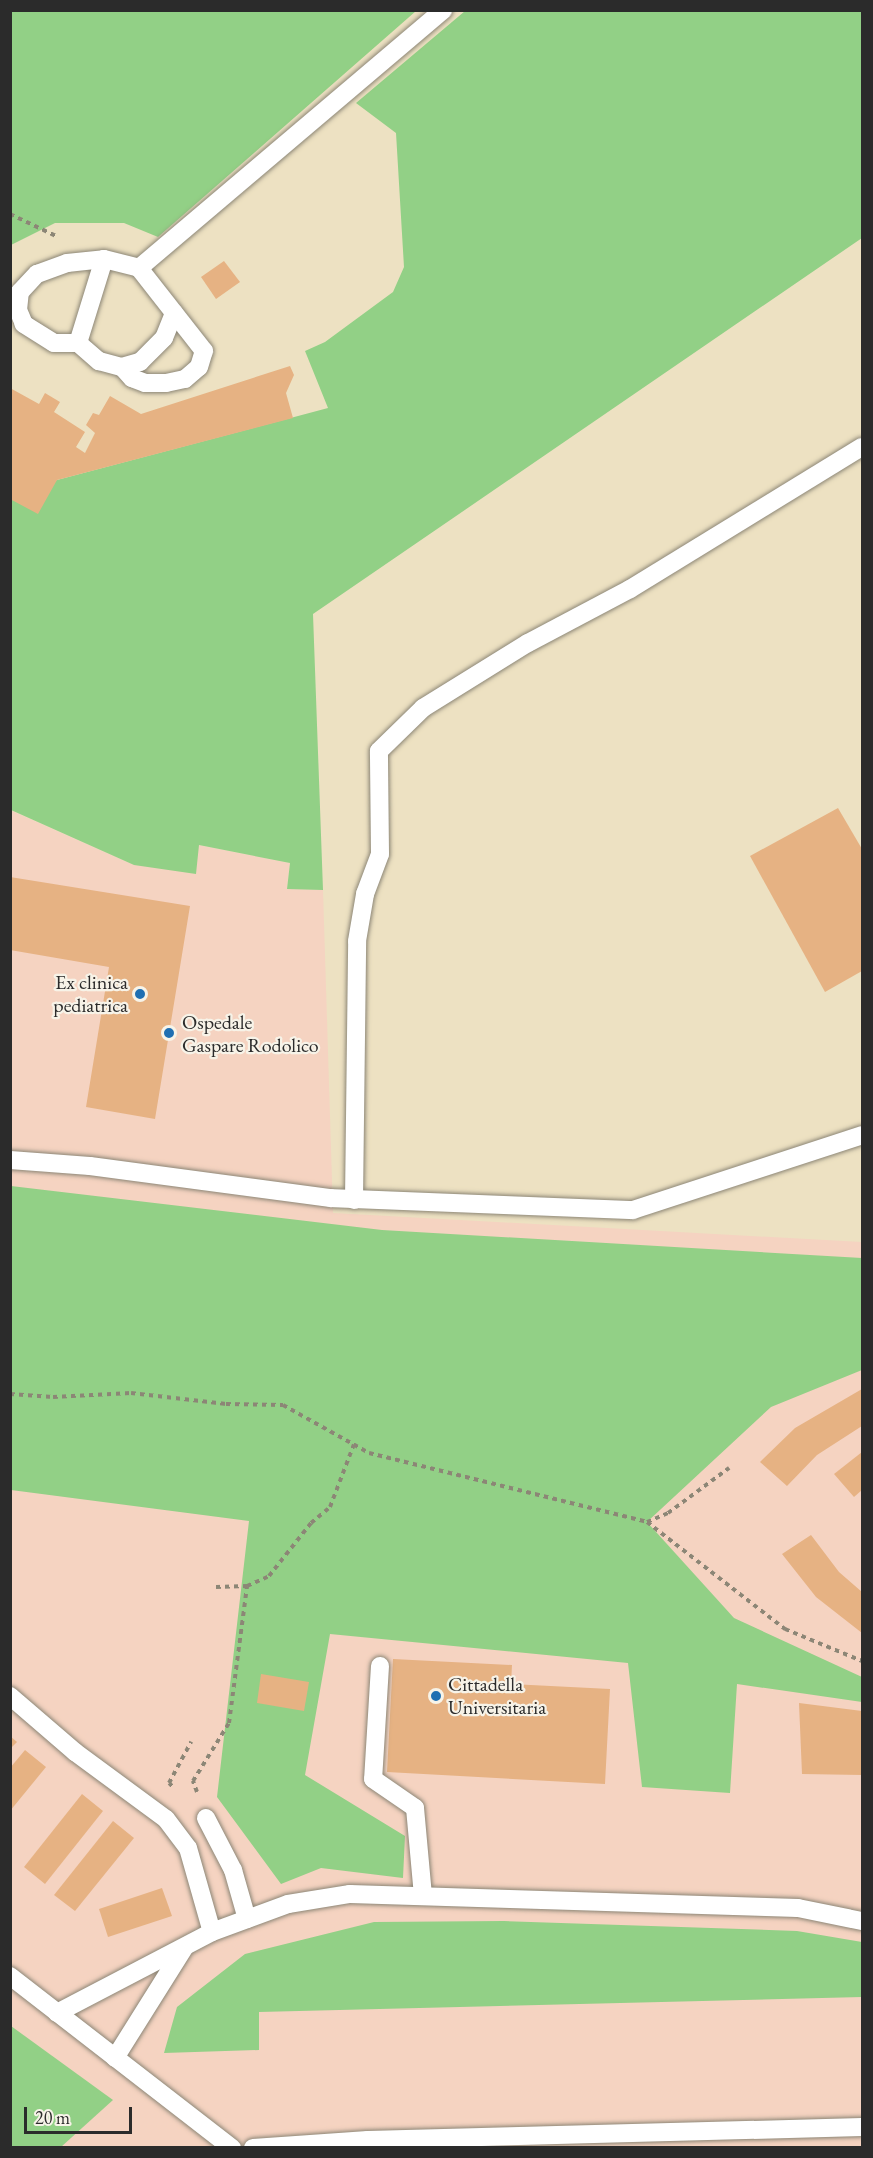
<!DOCTYPE html>
<html>
<head>
<meta charset="utf-8">
<style>
  body { margin:0 }
  #map { position:relative; width:873px; height:2158px; overflow:hidden; background:#ede1c2; font-family:"EB Garamond",serif }
  div>[style] { position:absolute }
  .built>* { inset:0; background:#f5d3c1 }
  .green>* { inset:0; background:#92d086 }
  .building>* { inset:0; background:#e6b283 }
  .path>* { height:4px; margin-top:-2px; transform-origin:0; background:repeating-linear-gradient(90deg,#8c8676 0 4.5px,transparent 0 9px) }
  .roads { filter:drop-shadow(0 0 2px #8c8676) drop-shadow(0 0 2px #8c8676) }
  .lane>* { height:18px; margin:-9px; padding:0 9px; transform-origin:9px; border-radius:9px; background:#fff }
  .dots>* { width:16px; height:16px; translate:-50% -50%; box-sizing:border-box; border:3px solid #f7f3e8; border-radius:50% }
  span { translate:-50% -50%; white-space:nowrap; text-align:center; line-height:1.15; -webkit-text-stroke:4.5px #f7f3e8; paint-order:stroke }
  .poi-label { font-size:20px; color:#2b2b2b }
  .right { translate:-100% -50%; text-align:right }
  .left { translate:0 -50%; text-align:left }
  .frame { position:absolute; inset:0; border:12px solid #2b2b2b; pointer-events:none }
  .scale { position:absolute; left:24px; top:2107px; width:108px; height:27px; box-sizing:border-box; border:3px solid #2b2b2b; border-top:0; padding-left:8px; font-size:18px; line-height:21px; white-space:nowrap; color:#2b2b2b; -webkit-text-stroke:4px #f7f3e8; paint-order:stroke }
</style>
</head>
<body>
<div id="map">
  <div class="built">
    <div style="clip-path:polygon(10px 810px,134px 865px,198px 845px,290px 863px,287px 888px,323px 890px,333px 1213px,862px 1242px,862px 2147px,11px 2147px)"></div>
  </div>
  <div class="green">
    <div style="clip-path:polygon(11px 10px,416px 10px,416px 11px,158px 237px,124px 223px,55px 223px,11px 245px)"></div>
    <div style="clip-path:polygon(465px 11px,862px 11px,862px 238px,313px 614px,323px 890px,287px 889px,290px 863px,199px 845px,196px 874px,134px 865px,11px 810px,10px 499px,57px 480px,328px 408px,305px 351px,325px 342px,393px 292px,404px 267px,396px 133px,356px 103px)"></div>
    <div style="clip-path:polygon(11px 1186px,382px 1230px,862px 1258px,862px 1370px,771px 1407px,647px 1522px,734px 1618px,862px 1677px,862px 1702px,737px 1684px,730px 1793px,642px 1787px,628px 1663px,330px 1634px,305px 1775px,405px 1836px,403px 1878px,321px 1868px,281px 1884px,217px 1797px,249px 1521px,11px 1490px)"></div>
    <div style="clip-path:polygon(504px 1921px,797px 1931px,862px 1942px,862px 1997px,259px 2012px,259px 2050px,164px 2053px,177px 2007px,245px 1954px,374px 1922px)"></div>
    <div style="clip-path:polygon(11px 2026px,113px 2100px,61px 2147px,11px 2147px)"></div>
  </div>
  <div class="building">
    <div style="clip-path:polygon(224px 261px,240px 282px,216px 299px,201px 277px)"></div>
    <div style="clip-path:polygon(290px 366px,294px 375px,286px 393px,293px 418px,57px 480px,38px 514px,10px 499px,10px 388px,39px 404px,45px 393px,60px 402px,54px 412px,85px 432px,76px 447px,85px 453px,95px 433px,86px 425px,93px 413px,99px 415px,110px 396px,141px 414px)"></div>
    <div style="clip-path:polygon(838px 808px,862px 849px,862px 971px,825px 992px,750px 856px)"></div>
    <div style="clip-path:polygon(10px 877px,190px 906px,155px 1119px,86px 1107px,109px 967px,10px 950px)"></div>
    <div style="clip-path:polygon(862px 1389px,862px 1426px,817px 1455px,787px 1486px,760px 1462px,795px 1428px)"></div>
    <div style="clip-path:polygon(862px 1452px,862px 1490px,854px 1497px,834px 1474px)"></div>
    <div style="clip-path:polygon(811px 1535px,839px 1572px,862px 1592px,862px 1633px,816px 1597px,782px 1554px)"></div>
    <div style="clip-path:polygon(393px 1659px,512px 1665px,511px 1684px,610px 1689px,605px 1784px,387px 1772px)"></div>
    <div style="clip-path:polygon(261px 1674px,309px 1682px,304px 1711px,257px 1703px)"></div>
    <div style="clip-path:polygon(799px 1703px,862px 1711px,862px 1775px,802px 1774px)"></div>
    <div style="clip-path:polygon(10px 1736px,17px 1742px,10px 1749px)"></div>
    <div style="clip-path:polygon(25px 1750px,46px 1767px,10px 1811px,10px 1768px)"></div>
    <div style="clip-path:polygon(82px 1794px,103px 1811px,45px 1884px,24px 1867px)"></div>
    <div style="clip-path:polygon(113px 1821px,134px 1838px,75px 1911px,54px 1895px)"></div>
    <div style="clip-path:polygon(162px 1888px,172px 1916px,108px 1937px,99px 1909px)"></div>
  </div>
  <div class="path">
    <div style="left:10px;top:214px;width:53px;rotate:25.6deg"></div>
    <div style="left:10px;top:1394px;width:43px;rotate:4deg"></div>
    <div style="left:53px;top:1397px;width:78px;rotate:-2.9deg"></div>
    <div style="left:131px;top:1393px;width:96px;rotate:6.6deg"></div>
    <div style="left:226px;top:1404px;width:57px;rotate:1deg"></div>
    <div style="left:283px;top:1405px;width:98px;rotate:29.2deg"></div>
    <div style="left:369px;top:1453px;width:286px;rotate:13.9deg"></div>
    <div style="left:647px;top:1522px;width:175px;rotate:37.8deg"></div>
    <div style="left:785px;top:1629px;width:83px;rotate:22.6deg"></div>
    <div style="left:647px;top:1522px;width:23px;rotate:-23deg"></div>
    <div style="left:668px;top:1513px;width:76px;rotate:-36.4deg"></div>
    <div style="left:216px;top:1587px;width:31px;rotate:-2deg"></div>
    <div style="left:172px;top:1786px;width:4px;rotate:-135deg"></div>
    <div style="left:169px;top:1783px;width:47px;rotate:-61.8deg"></div>
    <div style="left:197px;top:1792px;width:12px;rotate:-110deg"></div>
    <div style="left:193px;top:1781px;width:68px;rotate:-58.2deg"></div>
    <div style="left:229px;top:1723px;width:138px;rotate:-82.5deg"></div>
    <div style="left:247px;top:1586px;width:24px;rotate:-24deg"></div>
    <div style="left:269px;top:1576px;width:68px;rotate:-51.6deg"></div>
    <div style="left:311px;top:1523px;width:25px;rotate:-40deg"></div>
    <div style="left:330px;top:1507px;width:67px;rotate:-69.1deg"></div>
  </div>
  <div class="roads">
    <div class="lane">
      <div style="left:104px;top:259px;width:88px;rotate:107.2deg"></div>
      <div style="left:78px;top:343px;width:28px;rotate:41deg"></div>
      <div style="left:99px;top:361px;width:24px;rotate:15deg"></div>
      <div style="left:122px;top:367px;width:19px;rotate:-16deg"></div>
      <div style="left:140px;top:362px;width:34px;rotate:-45deg"></div>
      <div style="left:164px;top:338px;width:27px;rotate:-68deg"></div>
      <div style="left:78px;top:343px;width:24px;rotate:180deg"></div>
      <div style="left:54px;top:343px;width:36px;rotate:-148deg"></div>
      <div style="left:24px;top:324px;width:15px;rotate:-113deg"></div>
      <div style="left:18px;top:310px;width:18px;rotate:-84deg"></div>
      <div style="left:20px;top:292px;width:25px;rotate:-47deg"></div>
      <div style="left:37px;top:274px;width:32px;rotate:-20deg"></div>
      <div style="left:67px;top:263px;width:37px;rotate:-6deg"></div>
      <div style="left:104px;top:259px;width:36px;rotate:14deg"></div>
      <div style="left:139px;top:268px;width:399px;rotate:-40.3deg"></div>
      <div style="left:122px;top:367px;width:15px;rotate:48deg"></div>
      <div style="left:132px;top:378px;width:14px;rotate:21deg"></div>
      <div style="left:145px;top:383px;width:21px"></div>
      <div style="left:166px;top:383px;width:19px;rotate:-12deg"></div>
      <div style="left:185px;top:379px;width:18px;rotate:-41deg"></div>
      <div style="left:199px;top:367px;width:17px;rotate:-73deg"></div>
      <div style="left:204px;top:351px;width:105px;rotate:-128.1deg"></div>
      <div style="left:10px;top:1160px;width:80px;rotate:4.3deg"></div>
      <div style="left:90px;top:1166px;width:243px;rotate:7.6deg"></div>
      <div style="left:331px;top:1198px;width:302px;rotate:2.3deg"></div>
      <div style="left:633px;top:1210px;width:241px;rotate:-18.1deg"></div>
      <div style="left:354px;top:1200px;width:259px;rotate:-89.3deg"></div>
      <div style="left:357px;top:941px;width:48px;rotate:-80.3deg"></div>
      <div style="left:365px;top:894px;width:43px;rotate:-69.4deg"></div>
      <div style="left:380px;top:854px;width:103px;rotate:-90.6deg"></div>
      <div style="left:379px;top:751px;width:62px;rotate:-44.3deg"></div>
      <div style="left:423px;top:708px;width:123px;rotate:-31.8deg"></div>
      <div style="left:528px;top:643px;width:115px;rotate:-27.9deg"></div>
      <div style="left:630px;top:589px;width:272px;rotate:-31.5deg"></div>
      <div style="left:380px;top:1666px;width:113px;rotate:93.5deg"></div>
      <div style="left:373px;top:1779px;width:51px;rotate:34.6deg"></div>
      <div style="left:415px;top:1808px;width:88px;rotate:84.8deg"></div>
      <div style="left:10px;top:1696px;width:86px;rotate:40.7deg"></div>
      <div style="left:75px;top:1752px;width:113px;rotate:36.4deg"></div>
      <div style="left:166px;top:1819px;width:36px;rotate:53deg"></div>
      <div style="left:188px;top:1848px;width:87px;rotate:74.1deg"></div>
      <div style="left:206px;top:1818px;width:59px;rotate:62.6deg"></div>
      <div style="left:233px;top:1870px;width:51px;rotate:74.1deg"></div>
      <div style="left:10px;top:1976px;width:281px;rotate:37.8deg"></div>
      <div style="left:57px;top:2013px;width:175px;rotate:-27.6deg"></div>
      <div style="left:212px;top:1932px;width:81px;rotate:-20.2deg"></div>
      <div style="left:288px;top:1904px;width:63px;rotate:-9.2deg"></div>
      <div style="left:350px;top:1894px;width:448px;rotate:1.8deg"></div>
      <div style="left:798px;top:1908px;width:65px;rotate:11.5deg"></div>
      <div style="left:115px;top:2058px;width:130px;rotate:-57.9deg"></div>
      <div style="left:253px;top:2148px;width:115px;rotate:-4deg"></div>
      <div style="left:368px;top:2140px;width:494px;rotate:-1.5deg"></div>
    </div>
  </div>
  <div class="dots">
    <div style="left:140px;top:994px;background:#1f6fb2"></div>
    <div style="left:169px;top:1033px;background:#1f6fb2"></div>
    <div style="left:436px;top:1696px;background:#1f6fb2"></div>
  </div>
  <div class="poi-label">
    <span class="right" style="left:128px;top:994px">Ex clinica<br>pediatrica</span>
    <span class="left" style="left:182px;top:1034px">Ospedale<br>Gaspare Rodolico</span>
    <span class="left" style="left:448px;top:1696px">Cittadella<br>Universitaria</span>
  </div>
  <div class="frame"></div>
  <div class="scale">20 m</div>
</div>
</body>
</html>
